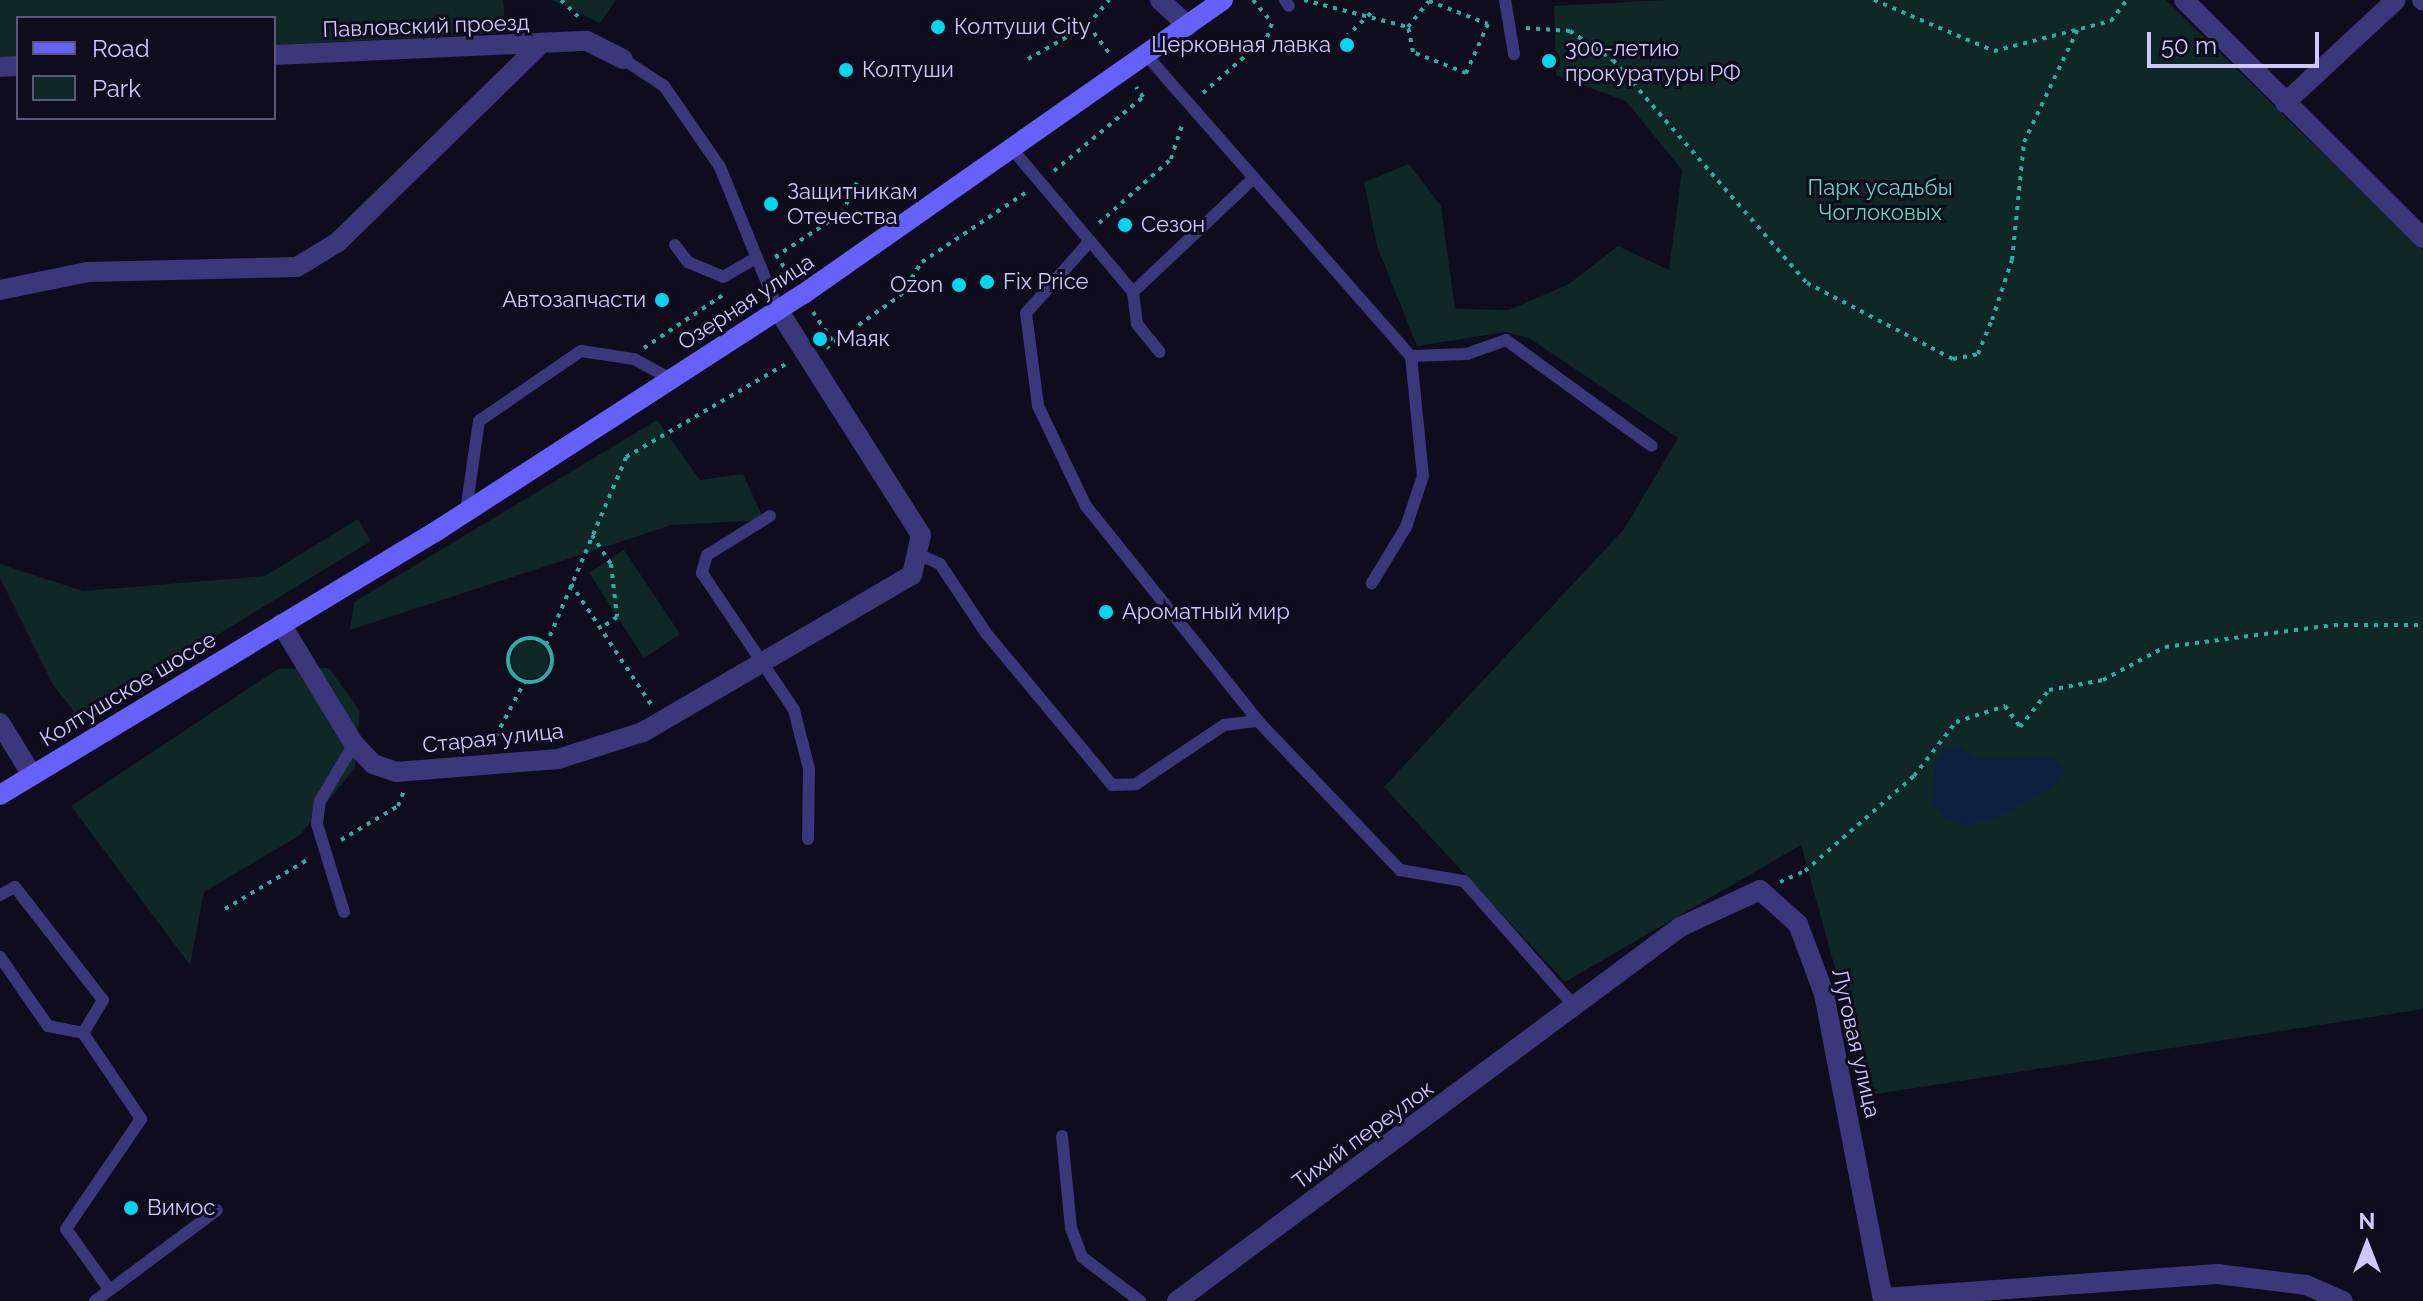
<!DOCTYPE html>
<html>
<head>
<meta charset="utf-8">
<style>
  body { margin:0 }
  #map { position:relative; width:2423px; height:1301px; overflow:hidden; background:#0f0c1d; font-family:Raleway,sans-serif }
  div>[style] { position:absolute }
  .green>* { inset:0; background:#0f2726 }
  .round { border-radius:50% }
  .water>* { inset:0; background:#0c2040 }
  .path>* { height:4px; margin-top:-2px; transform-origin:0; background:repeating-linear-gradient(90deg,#2eaca5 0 4px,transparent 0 10px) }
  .path>.ring { margin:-2px; padding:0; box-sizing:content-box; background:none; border:4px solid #2eaca5; border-radius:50% }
  .lane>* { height:12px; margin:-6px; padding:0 6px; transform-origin:6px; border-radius:6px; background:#3a377b }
  .street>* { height:20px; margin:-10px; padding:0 10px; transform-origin:10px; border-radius:10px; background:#3a377b }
  .secondary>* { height:20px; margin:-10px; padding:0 10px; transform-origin:10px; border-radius:10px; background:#6661fd }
  .dots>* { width:22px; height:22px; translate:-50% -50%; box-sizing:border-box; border:4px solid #0f0c1d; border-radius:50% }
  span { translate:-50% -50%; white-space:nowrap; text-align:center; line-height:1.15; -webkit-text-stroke:6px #0f0c1d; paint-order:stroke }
  .street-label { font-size:22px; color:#cfc8fe }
  .poi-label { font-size:22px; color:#cfc8fe }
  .left { translate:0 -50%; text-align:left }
  .right { translate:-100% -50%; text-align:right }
  .park-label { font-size:22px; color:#57dcbc }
  .legend { position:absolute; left:16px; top:16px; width:260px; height:104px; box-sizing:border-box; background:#0f0c1d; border:2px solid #5c5777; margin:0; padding:10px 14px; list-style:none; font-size:24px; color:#cfc8fe }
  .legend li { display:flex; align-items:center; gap:16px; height:40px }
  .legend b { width:40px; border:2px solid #5c5777 }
  .north { position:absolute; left:2327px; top:1205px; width:80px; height:80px; -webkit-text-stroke:6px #0f0c1d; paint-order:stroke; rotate:0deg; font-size:22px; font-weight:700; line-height:32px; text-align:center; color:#cfc8fe }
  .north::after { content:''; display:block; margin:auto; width:28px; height:36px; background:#cfc8fe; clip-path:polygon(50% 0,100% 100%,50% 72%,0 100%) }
  .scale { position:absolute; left:2147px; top:32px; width:172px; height:36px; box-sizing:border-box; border:4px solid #cfc8fe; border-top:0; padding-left:10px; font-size:24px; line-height:28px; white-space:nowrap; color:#cfc8fe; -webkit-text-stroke:6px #0f0c1d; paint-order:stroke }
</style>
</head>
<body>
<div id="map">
  <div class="green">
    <div style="clip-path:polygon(0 0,503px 0,506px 33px,274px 45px,274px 18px,18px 18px,18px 58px,0 58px)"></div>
    <div style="clip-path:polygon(552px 0,616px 0,600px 23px)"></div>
    <div style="clip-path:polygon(1666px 0,2166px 0,2423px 251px,2423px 1009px,1870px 1095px,1801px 845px,1565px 982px,1384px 787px,1624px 529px,1678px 438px,1529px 338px,1505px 332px,1417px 346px,1377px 246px,1364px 182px,1409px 164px,1441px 206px,1455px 309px,1509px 310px,1569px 284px,1618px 246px,1669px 270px,1682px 170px,1626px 101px,1556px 75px,1554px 6px)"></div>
    <div style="clip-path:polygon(657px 420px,700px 480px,743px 474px,764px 520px,672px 525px,350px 630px,354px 602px)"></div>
    <div style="clip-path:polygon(358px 519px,371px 541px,80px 719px,53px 685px,0 578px,0 564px,83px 591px,265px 576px)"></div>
    <div style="clip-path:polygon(624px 550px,680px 634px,644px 658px,589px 573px)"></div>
    <div class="round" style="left:511px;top:641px;width:38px;height:38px"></div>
    <div style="clip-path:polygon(329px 668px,360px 711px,355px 768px,300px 835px,204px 892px,190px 965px,71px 806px,278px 669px)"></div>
  </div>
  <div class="water">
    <div style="clip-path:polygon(1961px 747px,1976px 759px,2052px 758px,2064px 770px,2051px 788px,1994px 819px,1966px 825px,1947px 820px,1932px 802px,1935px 764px,1946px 749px)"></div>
  </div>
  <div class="path">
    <div style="left:561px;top:0;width:30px;rotate:44deg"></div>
    <div style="left:1253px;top:0;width:30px;rotate:50deg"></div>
    <div style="left:1304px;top:0;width:107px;rotate:14.6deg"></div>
    <div style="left:1874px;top:0;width:130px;rotate:23deg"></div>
    <div style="left:1994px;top:51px;width:121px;rotate:-14.4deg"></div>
    <div style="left:2111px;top:21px;width:26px;rotate:-53deg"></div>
    <div style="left:1429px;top:1px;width:63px;rotate:21.3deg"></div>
    <div style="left:1488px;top:24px;width:54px;rotate:114.2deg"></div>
    <div style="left:1466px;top:73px;width:57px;rotate:-158.4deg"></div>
    <div style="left:1413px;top:52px;width:25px;rotate:-101deg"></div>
    <div style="left:1408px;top:27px;width:33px;rotate:-51deg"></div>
    <div style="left:1088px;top:25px;width:38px;rotate:53deg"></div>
    <div style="left:1526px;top:28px;width:44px;rotate:3.9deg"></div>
    <div style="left:1570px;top:31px;width:52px;rotate:34deg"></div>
    <div style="left:1613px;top:60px;width:296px;rotate:49deg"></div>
    <div style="left:1807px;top:283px;width:165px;rotate:27.5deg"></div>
    <div style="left:1953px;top:359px;width:25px;rotate:-11deg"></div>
    <div style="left:1978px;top:354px;width:37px;rotate:-68deg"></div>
    <div style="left:1992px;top:320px;width:63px;rotate:-71.6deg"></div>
    <div style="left:2012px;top:260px;width:119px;rotate:-84.2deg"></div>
    <div style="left:2024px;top:142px;width:125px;rotate:-64.5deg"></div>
    <div style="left:1346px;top:37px;width:35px;rotate:-44deg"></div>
    <div style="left:1028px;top:59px;width:69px;rotate:-29.5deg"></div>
    <div style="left:1088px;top:25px;width:33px;rotate:-50deg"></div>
    <div style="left:1203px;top:93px;width:85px;rotate:-41.2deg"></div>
    <div style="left:1267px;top:37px;width:15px;rotate:-70deg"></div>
    <div style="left:1054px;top:171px;width:116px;rotate:-39.7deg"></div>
    <div style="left:1143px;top:97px;width:12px;rotate:-125deg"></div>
    <div style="left:1099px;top:223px;width:96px;rotate:-41.6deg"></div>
    <div style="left:1171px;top:159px;width:38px;rotate:-72deg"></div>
    <div style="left:776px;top:255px;width:27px;rotate:56deg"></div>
    <div style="left:775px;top:257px;width:80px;rotate:-33.3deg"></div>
    <div style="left:842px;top:213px;width:34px;rotate:-64deg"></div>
    <div style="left:813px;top:312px;width:36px;rotate:56deg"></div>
    <div style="left:644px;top:348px;width:95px;rotate:-33.9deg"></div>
    <div style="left:826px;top:348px;width:92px;rotate:-35.2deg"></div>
    <div style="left:901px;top:295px;width:39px;rotate:-58deg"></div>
    <div style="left:922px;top:262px;width:128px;rotate:-33.8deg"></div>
    <div style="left:592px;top:535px;width:35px;rotate:57deg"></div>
    <div style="left:611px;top:564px;width:53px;rotate:83.5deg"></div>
    <div style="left:617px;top:617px;width:19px;rotate:145deg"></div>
    <div style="left:571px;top:584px;width:146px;rotate:56.4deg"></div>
    <div class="ring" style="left:508px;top:638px;width:40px;height:40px"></div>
    <div style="left:546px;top:645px;width:204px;rotate:-66.9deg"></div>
    <div style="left:626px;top:457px;width:185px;rotate:-30.2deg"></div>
    <div style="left:491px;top:745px;width:72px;rotate:-62deg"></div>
    <div style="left:341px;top:840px;width:66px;rotate:-30.8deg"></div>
    <div style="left:398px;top:806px;width:17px;rotate:-69deg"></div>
    <div style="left:1780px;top:882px;width:27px;rotate:-24deg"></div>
    <div style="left:1805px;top:871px;width:145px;rotate:-41.1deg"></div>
    <div style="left:1914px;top:776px;width:68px;rotate:-52.1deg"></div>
    <div style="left:1956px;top:722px;width:52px;rotate:-18.1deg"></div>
    <div style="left:2005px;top:706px;width:26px;rotate:54deg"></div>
    <div style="left:2020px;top:727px;width:47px;rotate:-51.9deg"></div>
    <div style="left:2049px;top:690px;width:55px;rotate:-10.5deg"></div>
    <div style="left:2103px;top:680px;width:70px;rotate:-28deg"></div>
    <div style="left:2165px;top:647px;width:170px;rotate:-7.4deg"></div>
    <div style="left:2334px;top:625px;width:89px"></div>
    <div style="left:225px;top:909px;width:98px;rotate:-30.8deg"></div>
  </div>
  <div class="lane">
    <div style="left:1285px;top:0;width:7px;rotate:56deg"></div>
    <div style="left:1505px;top:0;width:55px;rotate:80.5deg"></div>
    <div style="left:1147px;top:56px;width:400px;rotate:48.7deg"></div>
    <div style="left:1411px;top:356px;width:121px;rotate:84.3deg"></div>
    <div style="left:1423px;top:476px;width:54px;rotate:108.4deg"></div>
    <div style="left:1406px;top:527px;width:66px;rotate:121.3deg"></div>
    <div style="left:623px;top:59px;width:49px;rotate:33.4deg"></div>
    <div style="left:664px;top:86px;width:98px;rotate:55.3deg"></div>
    <div style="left:720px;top:167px;width:154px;rotate:67.9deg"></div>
    <div style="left:1012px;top:149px;width:121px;rotate:49.7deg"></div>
    <div style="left:1090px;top:241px;width:96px;rotate:131.6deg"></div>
    <div style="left:1026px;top:313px;width:94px;rotate:82.6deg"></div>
    <div style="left:1038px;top:406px;width:111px;rotate:64.4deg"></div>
    <div style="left:1086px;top:506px;width:275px;rotate:51.3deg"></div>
    <div style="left:1258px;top:721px;width:206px;rotate:46.4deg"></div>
    <div style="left:1400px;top:870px;width:65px;rotate:9.8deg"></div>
    <div style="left:1464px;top:881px;width:169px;rotate:48.6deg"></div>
    <div style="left:1090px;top:241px;width:67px;rotate:49.9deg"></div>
    <div style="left:1133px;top:292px;width:32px;rotate:83deg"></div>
    <div style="left:1137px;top:324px;width:36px;rotate:51deg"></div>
    <div style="left:675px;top:245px;width:21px;rotate:53deg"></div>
    <div style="left:688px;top:262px;width:38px;rotate:23deg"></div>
    <div style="left:723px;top:277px;width:39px;rotate:-30deg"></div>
    <div style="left:1133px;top:292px;width:163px;rotate:-43.3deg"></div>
    <div style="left:1411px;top:356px;width:56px;rotate:-2deg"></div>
    <div style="left:1467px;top:354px;width:41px;rotate:-19.7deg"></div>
    <div style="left:1506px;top:340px;width:180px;rotate:36deg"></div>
    <div style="left:466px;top:511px;width:91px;rotate:-81.8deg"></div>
    <div style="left:479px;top:421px;width:124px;rotate:-34.5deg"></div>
    <div style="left:581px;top:351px;width:54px;rotate:8.6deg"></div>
    <div style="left:634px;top:359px;width:42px;rotate:28.4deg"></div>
    <div style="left:770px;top:516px;width:74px;rotate:148.2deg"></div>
    <div style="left:707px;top:555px;width:19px;rotate:106deg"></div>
    <div style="left:702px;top:573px;width:165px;rotate:56.1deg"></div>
    <div style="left:794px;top:710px;width:61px;rotate:75.7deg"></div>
    <div style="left:809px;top:769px;width:70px;rotate:90.8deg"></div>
    <div style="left:922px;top:556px;width:20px;rotate:24deg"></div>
    <div style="left:940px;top:564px;width:83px;rotate:56.3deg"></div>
    <div style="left:986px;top:633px;width:197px;rotate:50.3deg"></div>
    <div style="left:1112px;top:785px;width:24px;rotate:-2deg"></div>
    <div style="left:1136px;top:784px;width:106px;rotate:-33.8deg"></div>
    <div style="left:1224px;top:725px;width:34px;rotate:-7deg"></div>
    <div style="left:0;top:895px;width:17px;rotate:-28deg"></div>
    <div style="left:15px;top:887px;width:143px;rotate:52.1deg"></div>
    <div style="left:103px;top:1000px;width:39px;rotate:121deg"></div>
    <div style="left:344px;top:912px;width:92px;rotate:-107.1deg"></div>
    <div style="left:317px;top:824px;width:23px;rotate:-83deg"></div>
    <div style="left:320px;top:801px;width:66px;rotate:-59.2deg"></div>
    <div style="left:0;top:957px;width:84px;rotate:55.2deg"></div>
    <div style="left:48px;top:1026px;width:36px;rotate:11deg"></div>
    <div style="left:83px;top:1033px;width:104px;rotate:56deg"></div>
    <div style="left:141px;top:1119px;width:133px;rotate:124.3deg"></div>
    <div style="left:66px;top:1229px;width:74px;rotate:54.4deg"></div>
    <div style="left:1062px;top:1136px;width:92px;rotate:84.4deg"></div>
    <div style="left:1071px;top:1228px;width:31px;rotate:69deg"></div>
    <div style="left:1082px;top:1257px;width:73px;rotate:37.2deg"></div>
    <div style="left:95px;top:1301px;width:152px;rotate:-36.7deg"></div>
  </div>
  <div class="street">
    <div style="left:1160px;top:0;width:38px;rotate:43deg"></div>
    <div style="left:2184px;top:0;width:337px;rotate:44.9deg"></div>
    <div style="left:2422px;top:0;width:1px;rotate:45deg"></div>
    <div style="left:274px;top:55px;width:313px;rotate:-2.6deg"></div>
    <div style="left:587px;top:41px;width:40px;rotate:26.6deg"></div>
    <div style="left:0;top:67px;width:18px;rotate:-3deg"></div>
    <div style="left:2285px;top:103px;width:151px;rotate:-42.9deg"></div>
    <div style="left:0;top:290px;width:90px;rotate:-11.6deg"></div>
    <div style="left:88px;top:272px;width:209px;rotate:-1.4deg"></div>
    <div style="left:297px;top:267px;width:48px;rotate:-31.4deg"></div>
    <div style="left:338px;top:242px;width:279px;rotate:-44.3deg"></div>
    <div style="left:281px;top:624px;width:140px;rotate:58.7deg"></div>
    <div style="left:354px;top:744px;width:28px;rotate:46deg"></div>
    <div style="left:373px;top:764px;width:24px;rotate:19deg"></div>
    <div style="left:396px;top:772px;width:163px;rotate:-4.6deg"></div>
    <div style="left:558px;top:759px;width:89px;rotate:-17.6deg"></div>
    <div style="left:643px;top:732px;width:311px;rotate:-30.3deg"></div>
    <div style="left:912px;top:575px;width:41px;rotate:-77.3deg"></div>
    <div style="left:921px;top:535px;width:267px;rotate:-122.4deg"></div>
    <div style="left:0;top:723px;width:61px;rotate:58.4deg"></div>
    <div style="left:1883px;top:1298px;width:335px;rotate:-4.1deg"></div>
    <div style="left:2217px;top:1274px;width:90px;rotate:7deg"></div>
    <div style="left:2306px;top:1285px;width:40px;rotate:23.4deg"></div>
    <div style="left:1177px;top:1301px;width:627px;rotate:-36.63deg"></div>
    <div style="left:1680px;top:927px;width:88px;rotate:-24.8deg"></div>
    <div style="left:1760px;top:890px;width:51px;rotate:41.8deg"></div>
    <div style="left:1798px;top:924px;width:75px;rotate:69.6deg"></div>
    <div style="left:1824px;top:994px;width:313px;rotate:79.1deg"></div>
  </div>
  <div class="secondary">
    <div style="left:0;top:795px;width:508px;rotate:-31.16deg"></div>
    <div style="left:435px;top:532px;width:437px;rotate:-32.9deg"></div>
    <div style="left:802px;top:295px;width:514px;rotate:-35.02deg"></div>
  </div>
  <div class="dots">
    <div style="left:938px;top:27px;background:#04d6ef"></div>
    <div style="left:1347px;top:45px;background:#04d6ef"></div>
    <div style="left:1549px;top:61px;background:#04d6ef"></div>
    <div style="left:846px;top:70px;background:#04d6ef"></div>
    <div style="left:771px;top:204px;background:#04d6ef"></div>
    <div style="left:1125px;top:225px;background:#04d6ef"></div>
    <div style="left:987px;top:282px;background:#04d6ef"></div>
    <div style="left:959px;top:285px;background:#04d6ef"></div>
    <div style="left:662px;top:300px;background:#04d6ef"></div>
    <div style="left:820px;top:339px;background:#04d6ef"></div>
    <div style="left:1106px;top:612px;background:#04d6ef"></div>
    <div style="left:131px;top:1208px;background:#04d6ef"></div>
  </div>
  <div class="street-label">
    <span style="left:426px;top:26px;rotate:-2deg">Павловский проезд</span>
    <span style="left:746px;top:302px;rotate:-33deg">Озерная улица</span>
    <span style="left:128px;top:689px;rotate:-31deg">Колтушское шоссе</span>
    <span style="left:493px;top:738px;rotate:-6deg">Старая улица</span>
    <span style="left:1856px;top:1043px;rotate:77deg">Луговая улица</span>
    <span style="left:1363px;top:1135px;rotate:-36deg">Тихий переулок</span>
  </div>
  <div class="poi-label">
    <span class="left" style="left:954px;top:27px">Колтуши City</span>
    <span class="right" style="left:1331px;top:45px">Церковная лавка</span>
    <span class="left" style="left:1565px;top:61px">300-летию<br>прокуратуры РФ</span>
    <span class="left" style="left:862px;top:70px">Колтуши</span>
    <span class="left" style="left:787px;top:204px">Защитникам<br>Отечества</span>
    <span class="left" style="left:1141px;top:225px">Сезон</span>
    <span class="left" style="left:1003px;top:282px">Fix Price</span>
    <span class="right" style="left:943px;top:285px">Ozon</span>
    <span class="right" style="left:646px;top:300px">Автозапчасти</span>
    <span class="left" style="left:836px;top:339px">Маяк</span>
    <span class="left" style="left:1122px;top:612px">Ароматный мир</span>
    <span class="left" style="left:147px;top:1208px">Вимос</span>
  </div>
  <div class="park-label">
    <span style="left:1880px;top:200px">Парк усадьбы<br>Чоглоковых</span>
  </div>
  <ul class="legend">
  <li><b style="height:10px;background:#6661fd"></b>Road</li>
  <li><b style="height:22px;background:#0f2726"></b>Park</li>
  </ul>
  <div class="north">N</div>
  <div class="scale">50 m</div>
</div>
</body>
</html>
